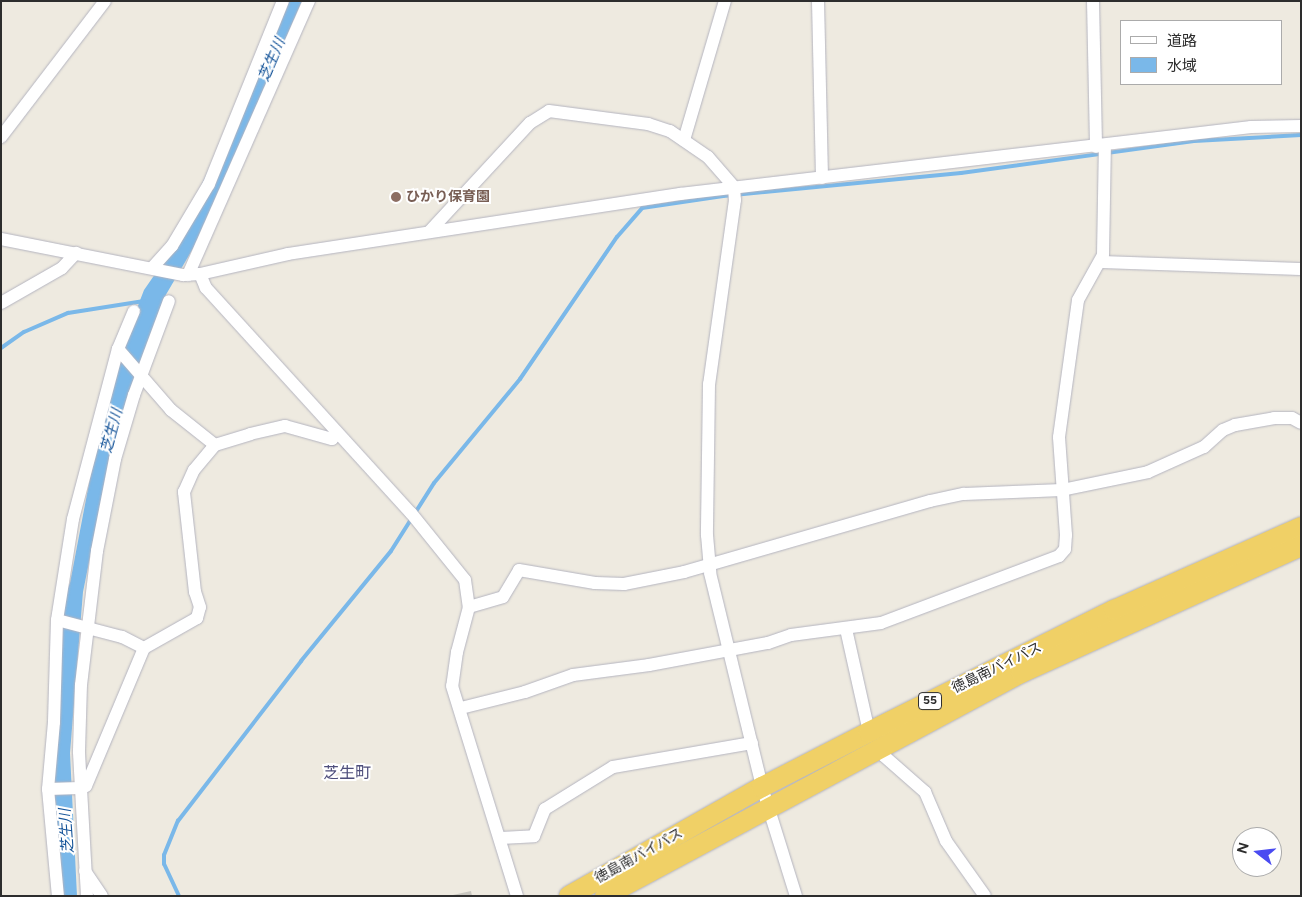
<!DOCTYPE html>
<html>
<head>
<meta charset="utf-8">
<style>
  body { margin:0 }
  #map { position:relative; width:1302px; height:897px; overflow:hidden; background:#eeeae0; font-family:Figtree,"Noto Sans JP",sans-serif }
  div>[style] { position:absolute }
  .water>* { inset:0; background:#7ab8e9 }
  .stream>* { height:4px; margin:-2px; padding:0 2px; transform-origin:2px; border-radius:2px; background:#7ab8e9 }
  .building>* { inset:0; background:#c9c7c0 }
  .roads { filter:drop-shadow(0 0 1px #b4b4bf) drop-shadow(0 0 1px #b4b4bf) }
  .minor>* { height:12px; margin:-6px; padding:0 6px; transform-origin:6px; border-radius:6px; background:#fff }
  .trunk>* { height:20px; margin:-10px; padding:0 10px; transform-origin:10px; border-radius:10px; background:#f0d066 }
  .dots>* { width:14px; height:14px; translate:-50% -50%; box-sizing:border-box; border:2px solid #fff; border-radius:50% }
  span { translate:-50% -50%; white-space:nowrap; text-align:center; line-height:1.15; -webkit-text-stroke:4px #fff; paint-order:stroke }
  .shield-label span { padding:1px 4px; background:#fff; border:1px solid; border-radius:4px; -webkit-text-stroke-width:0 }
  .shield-label { font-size:12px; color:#2d2d2d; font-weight:700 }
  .education-label { font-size:14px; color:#785e54; font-weight:700 }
  .left { translate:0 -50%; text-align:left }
  .street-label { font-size:14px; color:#2d2d2d }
  .water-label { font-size:15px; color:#155499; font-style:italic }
  .quarter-label { font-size:16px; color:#4f4f7c }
  .frame { position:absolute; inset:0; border:2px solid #2d2d2d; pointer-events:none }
  .legend { position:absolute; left:1120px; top:20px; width:162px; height:65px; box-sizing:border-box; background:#fff; border:1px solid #ababab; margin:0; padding:6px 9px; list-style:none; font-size:15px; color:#2d2d2d }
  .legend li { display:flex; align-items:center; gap:10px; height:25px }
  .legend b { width:25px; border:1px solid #ababab }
  .north { position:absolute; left:1232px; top:827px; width:50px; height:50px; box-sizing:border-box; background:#fff; border:1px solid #ababab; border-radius:50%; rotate:286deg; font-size:14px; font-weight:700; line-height:20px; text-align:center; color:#2d2d2d }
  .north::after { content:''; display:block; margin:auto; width:18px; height:22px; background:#4a4bf1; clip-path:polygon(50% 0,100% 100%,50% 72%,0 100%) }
</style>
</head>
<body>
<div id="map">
  <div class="water">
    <div style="clip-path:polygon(288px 1px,302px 1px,198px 240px,164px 298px,110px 458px,83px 592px,70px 753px,77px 896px,63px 896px,53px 773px,63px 598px,70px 583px,104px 405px,124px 342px,144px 290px,169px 254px)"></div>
  </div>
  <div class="stream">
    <div style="left:1px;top:348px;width:28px;rotate:-35deg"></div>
    <div style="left:24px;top:332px;width:48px;rotate:-23.4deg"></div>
    <div style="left:68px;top:313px;width:77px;rotate:-9deg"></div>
    <div style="left:179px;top:896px;width:35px;rotate:-115deg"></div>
    <div style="left:164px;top:864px;width:9px;rotate:-90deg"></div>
    <div style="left:164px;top:855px;width:37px;rotate:-68deg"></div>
    <div style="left:178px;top:821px;width:202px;rotate:-52.4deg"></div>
    <div style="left:301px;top:661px;width:142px;rotate:-50.7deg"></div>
    <div style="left:391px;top:551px;width:80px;rotate:-57.7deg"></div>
    <div style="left:434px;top:483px;width:135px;rotate:-50.4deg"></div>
    <div style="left:520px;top:379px;width:172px;rotate:-55.7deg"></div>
    <div style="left:617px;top:237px;width:38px;rotate:-49deg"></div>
    <div style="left:642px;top:208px;width:82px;rotate:-8.4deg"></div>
    <div style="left:723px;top:196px;width:239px;rotate:-5.5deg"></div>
    <div style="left:961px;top:173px;width:235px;rotate:-7.8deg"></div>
    <div style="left:1194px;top:141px;width:107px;rotate:-3.2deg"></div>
  </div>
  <div class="building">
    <div style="clip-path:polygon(471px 891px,472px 896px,453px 896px,453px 895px)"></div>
  </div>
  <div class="roads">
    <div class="minor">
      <div style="left:818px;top:1px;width:177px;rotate:88.7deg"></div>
      <div style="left:1093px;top:1px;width:146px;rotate:88.8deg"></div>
      <div style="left:1px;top:137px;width:171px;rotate:-52.6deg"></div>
      <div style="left:684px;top:140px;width:145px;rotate:-73.6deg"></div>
      <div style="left:429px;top:232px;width:149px;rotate:-47.2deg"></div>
      <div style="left:530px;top:123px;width:22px;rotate:-32deg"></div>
      <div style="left:549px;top:111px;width:100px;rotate:7.5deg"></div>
      <div style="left:648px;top:124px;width:23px;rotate:18deg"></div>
      <div style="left:670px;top:131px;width:46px;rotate:34.4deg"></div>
      <div style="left:708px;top:157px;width:40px;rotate:49deg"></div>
      <div style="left:734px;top:187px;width:13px;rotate:86deg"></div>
      <div style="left:735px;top:200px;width:186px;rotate:98deg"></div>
      <div style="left:709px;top:384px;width:151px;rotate:90.8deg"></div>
      <div style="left:707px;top:535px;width:38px;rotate:85deg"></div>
      <div style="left:710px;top:573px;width:220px;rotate:76.3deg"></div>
      <div style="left:762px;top:787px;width:114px;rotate:72.7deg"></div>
      <div style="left:1px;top:239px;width:186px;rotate:11.2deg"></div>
      <div style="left:183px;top:275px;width:17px;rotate:-3deg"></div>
      <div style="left:200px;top:274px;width:90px;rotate:-12.8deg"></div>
      <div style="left:288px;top:254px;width:397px;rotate:-8.7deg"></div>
      <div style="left:680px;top:194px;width:575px;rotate:-6.69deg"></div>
      <div style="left:1251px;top:127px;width:50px;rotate:-1.1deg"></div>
      <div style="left:1101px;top:262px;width:200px;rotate:2deg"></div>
      <div style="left:152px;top:268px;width:30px;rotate:-48deg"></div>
      <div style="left:172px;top:246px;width:72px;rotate:-59.2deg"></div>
      <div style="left:209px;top:184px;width:197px;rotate:-68deg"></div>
      <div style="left:200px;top:274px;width:15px;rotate:67deg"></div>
      <div style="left:206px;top:288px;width:304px;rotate:47.7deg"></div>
      <div style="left:411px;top:513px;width:86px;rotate:51.1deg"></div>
      <div style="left:465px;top:580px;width:27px;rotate:82deg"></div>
      <div style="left:469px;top:607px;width:47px;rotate:104.9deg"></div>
      <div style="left:457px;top:652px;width:34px;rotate:98deg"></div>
      <div style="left:452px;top:686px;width:220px;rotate:72.8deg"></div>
      <div style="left:188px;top:275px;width:300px;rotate:-66.2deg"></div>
      <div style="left:1px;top:303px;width:70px;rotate:-29.8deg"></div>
      <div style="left:62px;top:268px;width:21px;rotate:-47deg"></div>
      <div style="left:118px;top:349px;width:41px;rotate:-67.2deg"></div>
      <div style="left:469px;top:607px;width:35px;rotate:-16deg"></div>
      <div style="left:503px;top:597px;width:31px;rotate:-59deg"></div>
      <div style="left:519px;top:570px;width:77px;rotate:9.7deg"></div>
      <div style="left:595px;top:583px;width:29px;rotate:2deg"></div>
      <div style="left:624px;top:584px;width:61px;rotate:-11.3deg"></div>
      <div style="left:684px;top:572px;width:256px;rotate:-16.1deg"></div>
      <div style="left:930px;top:501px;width:35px;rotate:-12deg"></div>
      <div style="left:964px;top:494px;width:98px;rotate:-2.3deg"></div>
      <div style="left:1062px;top:490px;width:88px;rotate:-11.8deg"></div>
      <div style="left:1148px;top:472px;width:61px;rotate:-24.1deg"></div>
      <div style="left:1204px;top:447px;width:25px;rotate:-42deg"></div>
      <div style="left:1223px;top:430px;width:13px;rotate:-23deg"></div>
      <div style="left:1235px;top:425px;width:40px;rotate:-10deg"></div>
      <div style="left:1274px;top:418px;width:18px"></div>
      <div style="left:1292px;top:418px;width:10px;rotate:29deg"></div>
      <div style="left:57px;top:620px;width:102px;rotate:91.7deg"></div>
      <div style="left:54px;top:722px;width:67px;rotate:95.1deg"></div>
      <div style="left:48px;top:789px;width:32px;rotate:-2deg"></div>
      <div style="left:80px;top:788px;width:6px;rotate:-18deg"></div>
      <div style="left:86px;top:786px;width:150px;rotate:-67.2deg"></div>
      <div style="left:144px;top:648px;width:61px;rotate:-29.5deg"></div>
      <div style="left:197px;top:618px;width:11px;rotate:-75deg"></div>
      <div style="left:200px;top:607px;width:16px;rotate:-108deg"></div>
      <div style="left:195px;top:592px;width:101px;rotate:-96.3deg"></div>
      <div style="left:184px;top:492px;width:24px;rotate:-66deg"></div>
      <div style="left:194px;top:470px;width:33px;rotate:-50deg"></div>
      <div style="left:215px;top:445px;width:37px;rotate:-17deg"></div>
      <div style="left:250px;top:434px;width:36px;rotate:-13deg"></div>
      <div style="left:285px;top:426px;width:49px;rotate:15.5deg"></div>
      <div style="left:332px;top:439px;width:8px;rotate:-50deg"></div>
      <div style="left:846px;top:629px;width:106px;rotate:77.4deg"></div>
      <div style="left:144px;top:648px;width:25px;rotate:-153deg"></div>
      <div style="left:122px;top:637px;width:67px;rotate:-165.3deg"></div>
      <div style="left:57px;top:620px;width:102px;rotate:-81deg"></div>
      <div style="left:73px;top:519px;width:176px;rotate:-75.2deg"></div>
      <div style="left:118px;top:349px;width:81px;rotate:49deg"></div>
      <div style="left:171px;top:410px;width:56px;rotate:38.5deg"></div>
      <div style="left:461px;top:708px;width:66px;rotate:-14deg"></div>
      <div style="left:525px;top:692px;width:51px;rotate:-19.5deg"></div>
      <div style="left:573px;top:675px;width:77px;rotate:-7.5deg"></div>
      <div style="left:649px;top:665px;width:121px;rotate:-10.5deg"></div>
      <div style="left:768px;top:643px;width:24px;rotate:-19deg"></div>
      <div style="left:791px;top:635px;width:91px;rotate:-7.6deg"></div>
      <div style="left:881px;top:623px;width:190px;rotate:-20.6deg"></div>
      <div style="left:1059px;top:556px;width:9px;rotate:-49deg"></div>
      <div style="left:1065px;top:549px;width:14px;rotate:-86deg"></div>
      <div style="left:1066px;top:535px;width:98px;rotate:-94.1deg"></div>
      <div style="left:1059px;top:437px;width:138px;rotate:-82.1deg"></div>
      <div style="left:1078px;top:300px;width:51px;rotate:-60.9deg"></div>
      <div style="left:1103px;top:255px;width:110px;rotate:-89deg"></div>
      <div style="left:879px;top:748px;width:9px;rotate:58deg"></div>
      <div style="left:884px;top:756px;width:55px;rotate:41.3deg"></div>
      <div style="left:925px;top:792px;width:53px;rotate:66.8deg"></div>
      <div style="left:946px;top:841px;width:67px;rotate:54.7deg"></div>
      <div style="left:48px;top:789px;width:107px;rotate:84.7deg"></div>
      <div style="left:501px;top:838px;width:33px;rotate:-3deg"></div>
      <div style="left:534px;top:836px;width:29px;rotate:-68deg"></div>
      <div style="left:545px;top:809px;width:80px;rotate:-31.7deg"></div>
      <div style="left:613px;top:767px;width:141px;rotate:-9.8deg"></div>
      <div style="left:85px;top:871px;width:30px;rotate:56deg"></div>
      <div style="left:87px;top:896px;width:145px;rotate:-93.2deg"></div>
      <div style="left:79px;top:751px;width:66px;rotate:-88.3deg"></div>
      <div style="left:81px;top:685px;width:135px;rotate:-83.2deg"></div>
      <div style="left:97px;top:551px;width:94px;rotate:-78.9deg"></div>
      <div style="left:115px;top:459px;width:67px;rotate:-73.5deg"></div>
      <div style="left:134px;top:395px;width:100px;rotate:-69.6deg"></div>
    </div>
    <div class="trunk">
      <div style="left:569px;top:896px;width:222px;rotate:-29.5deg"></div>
      <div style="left:762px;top:787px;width:120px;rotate:-27.2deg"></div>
      <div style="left:869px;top:732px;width:274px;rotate:-26.5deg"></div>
      <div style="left:1114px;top:610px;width:205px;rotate:-23.9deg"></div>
      <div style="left:605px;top:896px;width:472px;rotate:-28.2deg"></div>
      <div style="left:1021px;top:673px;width:307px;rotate:-24.4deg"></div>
    </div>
  </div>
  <div class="dots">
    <div style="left:396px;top:197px;background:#8d6e63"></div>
  </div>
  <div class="shield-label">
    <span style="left:930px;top:701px">55</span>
  </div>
  <div class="education-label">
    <span class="left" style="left:406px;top:197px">ひかり保育園</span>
  </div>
  <div class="street-label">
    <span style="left:997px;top:668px;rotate:-26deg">徳島南バイパス</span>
    <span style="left:639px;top:856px;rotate:-29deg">徳島南バイパス</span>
  </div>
  <div class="water-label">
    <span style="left:272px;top:60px;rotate:-67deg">芝生川</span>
    <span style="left:112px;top:431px;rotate:-75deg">芝生川</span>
    <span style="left:67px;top:831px;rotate:-94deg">芝生川</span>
  </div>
  <div class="quarter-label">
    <span style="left:347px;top:773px">芝生町</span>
  </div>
  <div class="frame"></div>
  <ul class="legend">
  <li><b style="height:6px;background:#fff"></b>道路</li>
  <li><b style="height:14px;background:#7ab8e9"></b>水域</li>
  </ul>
  <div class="north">N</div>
</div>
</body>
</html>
